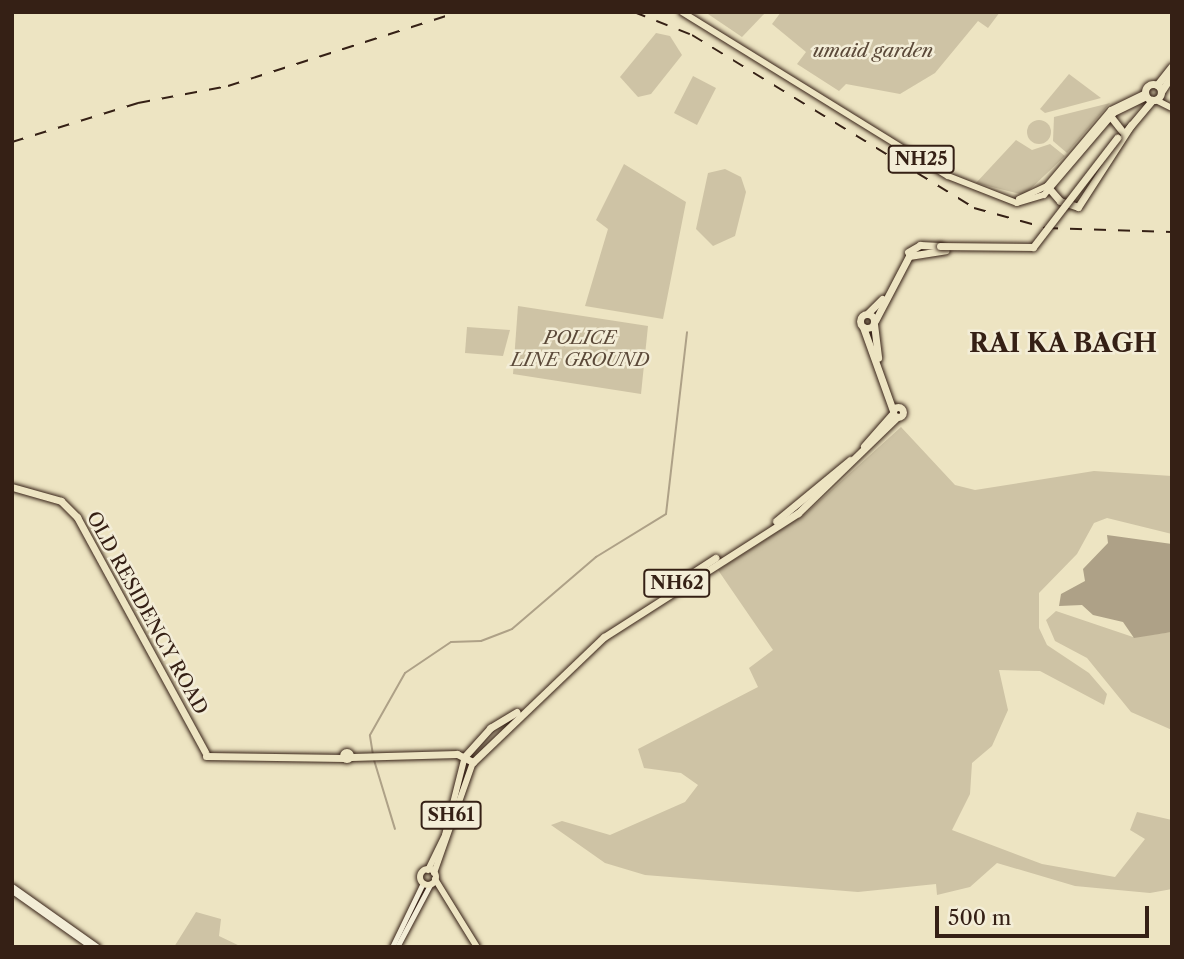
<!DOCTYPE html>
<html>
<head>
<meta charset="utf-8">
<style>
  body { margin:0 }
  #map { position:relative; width:1184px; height:959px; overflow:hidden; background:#ede4c2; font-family:"Libre Caslon Text",serif }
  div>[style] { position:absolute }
  .green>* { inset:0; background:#cec3a5 }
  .round { border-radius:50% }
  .water>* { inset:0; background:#aea187 }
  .stream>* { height:2px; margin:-1px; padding:0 1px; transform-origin:1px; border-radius:1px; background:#aea187 }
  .roads { filter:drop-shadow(0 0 2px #352015) drop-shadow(0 0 2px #352015) }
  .secondary>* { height:5px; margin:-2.5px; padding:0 2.5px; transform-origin:2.5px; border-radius:2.5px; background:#f3edd7 }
  .primary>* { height:6px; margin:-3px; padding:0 3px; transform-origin:3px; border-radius:3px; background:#ede4c2 }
  .primary>.ring { margin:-3px; padding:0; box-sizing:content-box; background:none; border:6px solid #ede4c2; border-radius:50% }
  .highway>* { height:7px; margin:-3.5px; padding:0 3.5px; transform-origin:3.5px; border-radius:3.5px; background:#ede4c2 }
  .highway>.ring { margin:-3.5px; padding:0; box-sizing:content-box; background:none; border:7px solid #ede4c2; border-radius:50% }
  .rail>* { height:2px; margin-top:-1px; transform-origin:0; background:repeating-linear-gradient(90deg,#352015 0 12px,transparent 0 24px) }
  .bridges { filter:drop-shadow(0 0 2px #352015) drop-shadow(0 0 2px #352015) }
  .highway-bridge>* { height:7px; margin:-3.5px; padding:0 3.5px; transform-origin:3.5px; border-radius:3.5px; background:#ede4c2 }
  span { translate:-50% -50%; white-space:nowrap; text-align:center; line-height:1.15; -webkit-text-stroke:5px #f3edd7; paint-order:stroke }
  .shield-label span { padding:2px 5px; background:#f3edd7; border:2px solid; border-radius:5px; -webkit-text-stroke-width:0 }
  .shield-label { font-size:18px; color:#352015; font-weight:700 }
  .park-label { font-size:19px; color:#5b4939; font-style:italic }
  .street-label { font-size:19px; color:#352015 }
  .district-label { font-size:26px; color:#352015; font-weight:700 }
  .frame { position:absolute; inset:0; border:14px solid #352015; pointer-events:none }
  .scale { position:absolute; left:935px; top:906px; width:214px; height:32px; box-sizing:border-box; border:4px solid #352015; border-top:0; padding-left:9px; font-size:21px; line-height:24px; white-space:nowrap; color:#352015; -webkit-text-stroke:5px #f3edd7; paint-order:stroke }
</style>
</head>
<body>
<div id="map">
  <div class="green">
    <div style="clip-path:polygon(705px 12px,766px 12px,742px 37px)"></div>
    <div style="clip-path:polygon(781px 12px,1000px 12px,988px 28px,978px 21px,935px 73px,900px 94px,846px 84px,839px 91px,797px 64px,806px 52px,772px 24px)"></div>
    <div style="clip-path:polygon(656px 33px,670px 36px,682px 55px,651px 94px,638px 97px,620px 77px)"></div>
    <div style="clip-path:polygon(1069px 74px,1101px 98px,1045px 113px,1040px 109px)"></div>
    <div style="clip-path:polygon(693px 76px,716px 88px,697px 125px,674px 113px)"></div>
    <div style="clip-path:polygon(1110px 103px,1067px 153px,1053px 141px,1054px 117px)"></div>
    <div class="round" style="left:1027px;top:120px;width:24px;height:24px"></div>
    <div style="clip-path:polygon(1016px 140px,1032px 150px,1050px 144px,1065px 156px,1024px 195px,976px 183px)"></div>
    <div style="clip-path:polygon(624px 164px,686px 202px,663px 319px,585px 306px,608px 229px,596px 220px)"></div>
    <div style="clip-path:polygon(725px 169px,741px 177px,746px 192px,735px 236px,713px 246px,696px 229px,708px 173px)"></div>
    <div style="clip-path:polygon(518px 306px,648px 326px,641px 394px,513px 374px)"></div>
    <div style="clip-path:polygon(467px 327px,510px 330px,503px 356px,465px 353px)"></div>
    <div style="clip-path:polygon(901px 427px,955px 485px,975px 490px,1094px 471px,1172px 476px,1172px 534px,1107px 518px,1094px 523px,1077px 554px,1039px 593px,1039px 628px,1047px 645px,1089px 673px,1107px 694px,1104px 705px,1040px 671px,999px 670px,1008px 710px,992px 746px,972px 763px,970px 794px,952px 830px,1042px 864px,1115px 877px,1145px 839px,1130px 830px,1137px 812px,1172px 820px,1172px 889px,1150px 893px,1075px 886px,997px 863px,970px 887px,937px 895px,936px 884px,858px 892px,645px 875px,605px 863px,551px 825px,562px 821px,610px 835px,685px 802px,698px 785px,681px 773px,644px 768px,638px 749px,758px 687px,749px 668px,773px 650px,718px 570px,805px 514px)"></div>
    <div style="clip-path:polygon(1056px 611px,1133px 637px,1172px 632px,1172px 730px,1131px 712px,1087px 658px,1055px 641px,1046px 620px)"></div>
    <div style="clip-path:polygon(196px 912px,221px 919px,219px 936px,242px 947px,174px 947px)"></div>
  </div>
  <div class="water">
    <div style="clip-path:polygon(1107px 535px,1172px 544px,1172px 632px,1134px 638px,1123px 622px,1093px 615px,1082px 605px,1059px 606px,1061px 594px,1085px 581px,1083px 569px,1108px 543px)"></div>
  </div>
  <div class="stream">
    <div style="left:373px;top:755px;width:20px;rotate:-99deg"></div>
    <div style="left:370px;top:735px;width:71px;rotate:-60.6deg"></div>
    <div style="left:405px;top:673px;width:55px;rotate:-34deg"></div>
    <div style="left:451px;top:642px;width:30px;rotate:-2deg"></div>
    <div style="left:481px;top:641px;width:33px;rotate:-21deg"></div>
    <div style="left:512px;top:629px;width:111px;rotate:-40.6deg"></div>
    <div style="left:596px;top:557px;width:82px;rotate:-31.6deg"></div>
    <div style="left:666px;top:514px;width:183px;rotate:-83.4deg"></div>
    <div style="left:374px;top:760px;width:72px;rotate:73.1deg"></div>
  </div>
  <div class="roads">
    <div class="secondary">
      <div style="left:12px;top:886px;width:105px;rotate:35.3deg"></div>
      <div style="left:12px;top:891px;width:97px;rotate:35.3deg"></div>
      <div style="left:392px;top:947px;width:71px;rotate:-64.2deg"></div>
      <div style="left:397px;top:947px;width:70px;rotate:-62deg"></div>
    </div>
    <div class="primary">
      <div style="left:682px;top:12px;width:312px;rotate:31.7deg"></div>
      <div style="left:948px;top:176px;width:74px;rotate:21.4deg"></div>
      <div style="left:1017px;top:203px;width:28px;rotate:-17deg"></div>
      <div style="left:1044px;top:195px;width:108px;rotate:-49.5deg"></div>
      <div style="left:1114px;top:113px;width:37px;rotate:-26deg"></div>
      <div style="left:1156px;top:100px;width:18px;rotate:27deg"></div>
      <div style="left:1019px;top:199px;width:31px;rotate:-25deg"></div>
      <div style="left:1047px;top:186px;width:99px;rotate:-49.9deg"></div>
      <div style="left:1111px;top:110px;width:39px;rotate:-26deg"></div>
      <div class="ring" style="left:420px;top:869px;width:10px;height:10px"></div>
      <div style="left:428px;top:870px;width:39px;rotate:-64deg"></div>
      <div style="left:445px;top:835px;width:81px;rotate:-75.8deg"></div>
      <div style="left:434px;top:873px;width:118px;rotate:-70.6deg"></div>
      <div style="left:435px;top:879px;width:80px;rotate:58.3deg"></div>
    </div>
    <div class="highway">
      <div class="ring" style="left:1145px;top:84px;width:9px;height:9px"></div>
      <div style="left:1157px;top:85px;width:24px;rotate:-52deg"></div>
      <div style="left:1161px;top:92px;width:20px;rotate:-57deg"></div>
      <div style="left:1111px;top:117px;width:18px;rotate:52deg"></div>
      <div style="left:1128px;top:129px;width:38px;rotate:-50deg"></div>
      <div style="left:1047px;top:186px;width:20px;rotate:49deg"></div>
      <div style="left:1060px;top:201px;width:19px;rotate:18deg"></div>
      <div style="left:1078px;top:207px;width:98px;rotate:-57.1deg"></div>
      <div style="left:908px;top:252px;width:14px;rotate:-30deg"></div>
      <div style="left:920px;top:245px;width:20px;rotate:3deg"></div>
      <div style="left:868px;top:313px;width:20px;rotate:-45deg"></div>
      <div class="ring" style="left:860px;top:314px;width:7px;height:7px"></div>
      <div style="left:875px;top:321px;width:73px;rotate:-62.4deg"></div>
      <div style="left:909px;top:256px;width:37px;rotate:-9deg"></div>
      <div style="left:874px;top:324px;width:34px;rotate:83deg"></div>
      <div style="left:863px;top:327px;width:89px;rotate:70.3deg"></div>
      <div class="ring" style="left:893px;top:407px;width:3px;height:3px"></div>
      <div style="left:864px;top:446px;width:44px;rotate:-48.7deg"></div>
      <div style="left:12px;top:487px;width:51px;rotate:15.9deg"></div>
      <div style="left:61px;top:501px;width:23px;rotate:45deg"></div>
      <div style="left:77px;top:517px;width:268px;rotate:61.4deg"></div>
      <div style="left:776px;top:521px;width:96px;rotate:-39.5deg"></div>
      <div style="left:666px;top:590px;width:59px;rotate:-33.1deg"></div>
      <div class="ring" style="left:343.5px;top:752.5px;width:0;height:0"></div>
      <div style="left:206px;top:756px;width:139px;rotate:0.8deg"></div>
      <div style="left:465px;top:756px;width:38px;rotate:-48deg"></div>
      <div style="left:490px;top:728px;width:31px;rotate:-31deg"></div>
      <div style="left:351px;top:757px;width:106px;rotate:-1.6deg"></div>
      <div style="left:457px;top:754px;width:18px;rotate:27deg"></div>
      <div style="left:473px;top:762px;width:181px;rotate:-43.7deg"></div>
      <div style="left:604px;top:637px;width:230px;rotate:-32.6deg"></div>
      <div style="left:798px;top:513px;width:138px;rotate:-44.1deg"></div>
    </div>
  </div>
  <div class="rail">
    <div style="left:634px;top:12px;width:62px;rotate:21.6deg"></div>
    <div style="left:692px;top:35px;width:331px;rotate:31.5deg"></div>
    <div style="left:974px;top:208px;width:75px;rotate:15.5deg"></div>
    <div style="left:1046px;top:228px;width:126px;rotate:1.8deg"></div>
    <div style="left:12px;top:142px;width:132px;rotate:-17.2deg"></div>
    <div style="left:138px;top:103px;width:92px;rotate:-10.7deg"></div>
    <div style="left:228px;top:86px;width:242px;rotate:-17.8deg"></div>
  </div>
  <div class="bridges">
    <div class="highway-bridge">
      <div style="left:940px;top:246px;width:93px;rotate:0.6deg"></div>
      <div style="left:1033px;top:247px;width:138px;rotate:-52.4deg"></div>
    </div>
  </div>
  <div class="shield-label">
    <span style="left:921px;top:159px">NH25</span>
    <span style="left:677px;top:583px">NH62</span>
    <span style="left:451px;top:815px">SH61</span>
  </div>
  <div class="park-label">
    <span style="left:873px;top:51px">umaid garden</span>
    <span style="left:580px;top:349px">POLICE<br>LINE GROUND</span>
  </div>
  <div class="street-label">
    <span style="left:147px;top:613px;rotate:61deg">OLD RESIDENCY ROAD</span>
  </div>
  <div class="district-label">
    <span style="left:1063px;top:344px">RAI KA BAGH</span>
  </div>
  <div class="frame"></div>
  <div class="scale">500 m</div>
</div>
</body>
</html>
